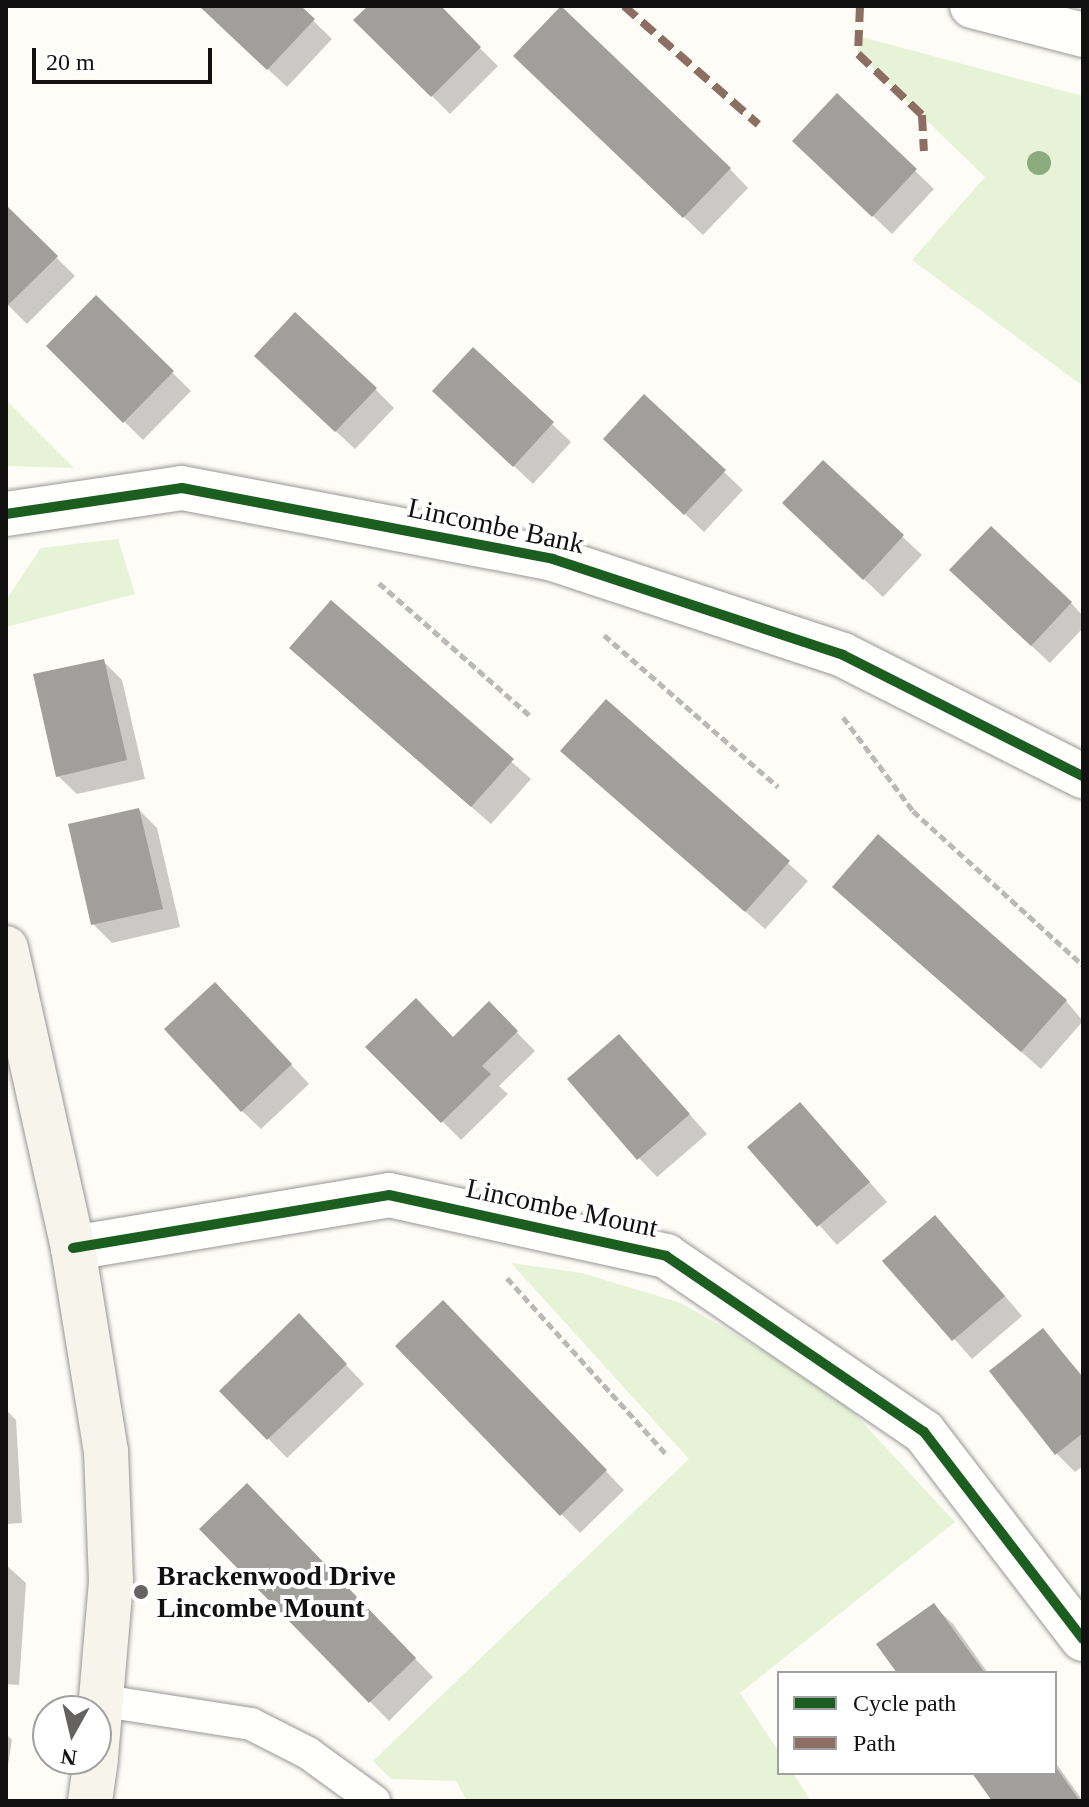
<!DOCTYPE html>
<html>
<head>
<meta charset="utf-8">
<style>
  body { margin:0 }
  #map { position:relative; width:1089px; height:1807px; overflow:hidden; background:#fdfcf7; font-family:"Times New Roman",serif }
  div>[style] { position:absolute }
  .green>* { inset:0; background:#e7f3d7 }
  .shadow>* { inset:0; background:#0003 }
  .building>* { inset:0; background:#a19f9c }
  .path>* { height:5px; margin-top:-2.5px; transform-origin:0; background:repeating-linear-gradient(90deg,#b9b9b8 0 8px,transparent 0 12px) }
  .roads { filter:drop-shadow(0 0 2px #979795) drop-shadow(0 0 2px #979795) }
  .lane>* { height:32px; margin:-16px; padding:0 16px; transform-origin:16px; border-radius:16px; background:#fffffe }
  .street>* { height:44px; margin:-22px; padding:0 22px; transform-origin:22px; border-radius:22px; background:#fffffe }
  .secondary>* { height:44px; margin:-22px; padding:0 22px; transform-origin:22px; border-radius:22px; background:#f6f4eb }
  .quiet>* { height:8px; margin-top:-4px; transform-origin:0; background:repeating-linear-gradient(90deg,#8d6e63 0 16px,transparent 0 24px) }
  .cycleway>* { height:10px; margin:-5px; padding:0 5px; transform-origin:5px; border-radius:5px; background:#1b5e20 }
  .trees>* { width:24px; height:24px; margin:-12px; border-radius:50%; background:#8cac80 }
  .dots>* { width:22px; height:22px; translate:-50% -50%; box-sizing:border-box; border:4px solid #fff; border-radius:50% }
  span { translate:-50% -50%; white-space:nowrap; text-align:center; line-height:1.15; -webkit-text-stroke:8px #fff; paint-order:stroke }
  .street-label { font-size:28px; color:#111 }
  .poi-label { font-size:28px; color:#111; font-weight:700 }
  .left { translate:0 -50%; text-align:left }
  .frame { position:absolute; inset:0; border:8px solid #111; pointer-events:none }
  .legend { position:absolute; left:777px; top:1671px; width:280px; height:104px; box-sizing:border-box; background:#fff; border:2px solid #a0a0a0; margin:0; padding:10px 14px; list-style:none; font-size:24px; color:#111 }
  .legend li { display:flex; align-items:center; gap:16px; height:40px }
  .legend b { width:40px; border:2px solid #a0a0a0 }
  .north { position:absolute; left:32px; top:1695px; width:80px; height:80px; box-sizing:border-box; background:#fff; border:2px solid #a0a0a0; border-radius:50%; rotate:188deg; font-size:22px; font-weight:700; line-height:32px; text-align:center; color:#111 }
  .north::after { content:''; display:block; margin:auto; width:28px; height:36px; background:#646362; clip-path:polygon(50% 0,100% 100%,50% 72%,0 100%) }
  .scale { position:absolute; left:32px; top:48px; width:180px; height:36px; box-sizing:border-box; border:4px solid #111; border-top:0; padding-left:10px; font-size:24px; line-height:28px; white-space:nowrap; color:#111; -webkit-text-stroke:6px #fff; paint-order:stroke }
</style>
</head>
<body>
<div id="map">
  <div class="green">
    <div style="clip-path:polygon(858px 36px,1083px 96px,1083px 386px,912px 260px,985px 177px,858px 54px)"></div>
    <div style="clip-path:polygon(6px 400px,74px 468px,6px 466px)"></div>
    <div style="clip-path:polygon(118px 539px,135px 594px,6px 627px,6px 600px,41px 548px)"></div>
    <div style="clip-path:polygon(511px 1263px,582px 1273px,681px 1303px,767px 1353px,850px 1409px,955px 1522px,740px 1693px,779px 1752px,779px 1773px,793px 1773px,811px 1801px,467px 1801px,456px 1781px,391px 1779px,373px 1761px,689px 1459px)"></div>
  </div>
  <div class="shadow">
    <div style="clip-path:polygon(201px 6px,298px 6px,332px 39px,287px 87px)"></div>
    <div style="clip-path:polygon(371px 6px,437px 6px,498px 66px,450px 114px,356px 20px)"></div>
    <div style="clip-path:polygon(534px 74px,730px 169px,748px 188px,703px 235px)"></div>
    <div style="clip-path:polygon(837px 96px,934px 189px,892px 234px,813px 159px)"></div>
    <div style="clip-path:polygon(6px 208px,75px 276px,27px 324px,6px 303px)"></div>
    <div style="clip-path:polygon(96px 298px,191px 391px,143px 440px,48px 346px)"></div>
    <div style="clip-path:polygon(473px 350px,571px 442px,533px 484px,453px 409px)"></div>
    <div style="clip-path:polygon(275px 375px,375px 389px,394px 408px,355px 449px)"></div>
    <div style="clip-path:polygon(625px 457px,724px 472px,743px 490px,704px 532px)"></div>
    <div style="clip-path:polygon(823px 462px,922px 555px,883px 597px,803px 522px)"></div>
    <div style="clip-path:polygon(970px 589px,1071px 603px,1083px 616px,1083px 628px,1050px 663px)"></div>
    <div style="clip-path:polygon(331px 603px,531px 779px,491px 824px,310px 666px)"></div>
    <div style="clip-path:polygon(103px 661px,122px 680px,145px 779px,77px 794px,58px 776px)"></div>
    <div style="clip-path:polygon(606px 702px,808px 881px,765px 929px,563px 751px)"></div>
    <div style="clip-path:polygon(139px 810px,157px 828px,180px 927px,112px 943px,93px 924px)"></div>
    <div style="clip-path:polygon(853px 905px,1066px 1001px,1083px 1021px,1041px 1069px)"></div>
    <div style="clip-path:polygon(234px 1003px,309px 1084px,261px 1129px,242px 1111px)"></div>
    <div style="clip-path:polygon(489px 1004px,535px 1051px,499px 1086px,508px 1094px,461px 1140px,368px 1047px,453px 1039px)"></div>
    <div style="clip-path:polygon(637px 1055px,707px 1134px,657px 1177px,639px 1158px)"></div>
    <div style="clip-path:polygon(818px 1123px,887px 1202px,837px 1245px,750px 1147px)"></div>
    <div style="clip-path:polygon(953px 1236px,1022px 1316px,972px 1359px,885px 1261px)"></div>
    <div style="clip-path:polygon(443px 1303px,624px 1490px,580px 1533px,398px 1346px)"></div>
    <div style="clip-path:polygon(1043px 1331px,1083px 1376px,1083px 1466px,1075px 1472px,1057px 1454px)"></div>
    <div style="clip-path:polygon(318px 1335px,364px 1384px,287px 1458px,222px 1391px)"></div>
    <div style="clip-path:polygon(6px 1410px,16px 1420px,22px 1523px,6px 1524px)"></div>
    <div style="clip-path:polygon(247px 1486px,433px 1677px,389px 1721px,202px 1529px)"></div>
    <div style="clip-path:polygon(6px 1565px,26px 1583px,19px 1685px,6px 1684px)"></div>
    <div style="clip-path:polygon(934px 1606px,953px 1624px,988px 1673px,899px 1673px)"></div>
    <div style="clip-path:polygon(6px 1734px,12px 1740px,6px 1778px)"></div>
    <div style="clip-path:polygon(1055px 1762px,1083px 1801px,994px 1801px,974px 1773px,1055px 1773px)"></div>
  </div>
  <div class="building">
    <div style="clip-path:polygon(199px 6px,301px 6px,315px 19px,267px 70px)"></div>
    <div style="clip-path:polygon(368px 6px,441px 6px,481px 47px,431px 97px,353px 20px)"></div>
    <div style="clip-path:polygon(561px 6px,731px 168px,683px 218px,513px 56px)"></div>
    <div style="clip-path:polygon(837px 93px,917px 169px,872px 217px,792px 141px)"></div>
    <div style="clip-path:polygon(6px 205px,58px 256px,6px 307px)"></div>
    <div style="clip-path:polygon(96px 295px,174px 371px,123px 423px,46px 346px)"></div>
    <div style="clip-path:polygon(295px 312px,377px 388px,335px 432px,254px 356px)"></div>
    <div style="clip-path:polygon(473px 347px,554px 422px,513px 467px,432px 391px)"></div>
    <div style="clip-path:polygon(644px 394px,726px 470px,684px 515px,603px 439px)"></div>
    <div style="clip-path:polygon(823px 460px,904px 535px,863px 580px,782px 503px)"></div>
    <div style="clip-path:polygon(991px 526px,1072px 602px,1031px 646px,949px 570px)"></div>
    <div style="clip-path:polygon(331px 600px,514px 759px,471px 807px,289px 648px)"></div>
    <div style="clip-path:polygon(104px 659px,127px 760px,56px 777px,33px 674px)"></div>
    <div style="clip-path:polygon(606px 699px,790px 861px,745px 912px,560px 751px)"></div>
    <div style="clip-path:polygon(139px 808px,163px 909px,91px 925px,68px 824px)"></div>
    <div style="clip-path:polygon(878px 834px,1067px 1000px,1021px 1052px,832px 887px)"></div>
    <div style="clip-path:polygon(215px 982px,292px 1064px,241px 1112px,164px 1029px)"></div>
    <div style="clip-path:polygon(416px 998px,453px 1037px,489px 1001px,518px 1031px,482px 1066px,491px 1074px,441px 1123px,365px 1047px)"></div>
    <div style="clip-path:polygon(619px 1034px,690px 1114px,637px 1160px,567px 1079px)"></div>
    <div style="clip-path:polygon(800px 1102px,870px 1182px,817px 1227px,747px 1147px)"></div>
    <div style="clip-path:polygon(935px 1215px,1005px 1296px,952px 1341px,882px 1261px)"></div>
    <div style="clip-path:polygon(443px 1300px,607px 1470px,560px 1516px,395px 1346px)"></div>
    <div style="clip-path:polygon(299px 1313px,347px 1364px,267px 1440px,219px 1391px)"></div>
    <div style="clip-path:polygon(1043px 1328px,1083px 1378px,1083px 1433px,1055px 1455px,989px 1371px)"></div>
    <div style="clip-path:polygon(247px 1483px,416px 1658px,369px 1703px,199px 1529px)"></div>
    <div style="clip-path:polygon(934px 1603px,966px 1647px,985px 1673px,897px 1673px,876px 1644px)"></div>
    <div style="clip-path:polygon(1055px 1766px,1080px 1801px,992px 1801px,972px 1773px,1055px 1773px)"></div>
  </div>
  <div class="path">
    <div style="left:379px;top:583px;width:200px;rotate:41.3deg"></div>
    <div style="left:604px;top:635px;width:231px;rotate:41.1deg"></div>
    <div style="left:843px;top:717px;width:117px;rotate:53.3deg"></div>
    <div style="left:913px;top:811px;width:229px;rotate:42.2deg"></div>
    <div style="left:507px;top:1278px;width:239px;rotate:47.9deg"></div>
  </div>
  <div class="roads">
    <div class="lane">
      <div style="left:104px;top:1701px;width:149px;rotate:8.9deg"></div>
      <div style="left:251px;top:1724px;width:64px;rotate:27deg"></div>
      <div style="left:308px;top:1753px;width:82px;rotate:36deg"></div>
    </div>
    <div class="street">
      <div style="left:972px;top:6px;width:115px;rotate:14.6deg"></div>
      <div style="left:6px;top:514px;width:178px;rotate:-8.4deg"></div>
      <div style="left:182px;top:488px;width:378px;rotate:10.8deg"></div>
      <div style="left:553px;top:559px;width:305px;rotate:18.3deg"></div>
      <div style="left:843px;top:655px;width:269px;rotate:26.8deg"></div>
      <div style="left:73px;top:1248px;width:320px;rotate:-9.5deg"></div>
      <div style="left:389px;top:1195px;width:284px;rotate:12.4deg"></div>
      <div style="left:666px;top:1256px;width:312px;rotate:34.3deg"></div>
      <div style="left:924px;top:1432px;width:261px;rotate:52.5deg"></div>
    </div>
    <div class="secondary">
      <div style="left:6px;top:948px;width:307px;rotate:77.4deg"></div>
      <div style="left:73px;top:1248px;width:206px;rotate:80.8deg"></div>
      <div style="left:106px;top:1451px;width:131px;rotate:87.8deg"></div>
      <div style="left:111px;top:1582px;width:177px;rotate:94.9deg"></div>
      <div style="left:90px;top:1801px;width:42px;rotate:-81.9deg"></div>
    </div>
  </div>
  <div class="quiet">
    <div style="left:624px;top:6px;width:179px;rotate:41.4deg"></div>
    <div style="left:860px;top:6px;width:48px;rotate:92.4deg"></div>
    <div style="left:858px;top:54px;width:88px;rotate:43.6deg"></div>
    <div style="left:922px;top:115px;width:36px;rotate:87deg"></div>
  </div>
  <div class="cycleway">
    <div style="left:6px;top:514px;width:178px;rotate:-8.4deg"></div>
    <div style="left:182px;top:488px;width:378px;rotate:10.8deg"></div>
    <div style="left:553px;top:559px;width:305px;rotate:18.3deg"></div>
    <div style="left:843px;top:655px;width:269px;rotate:26.8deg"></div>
    <div style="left:73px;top:1248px;width:320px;rotate:-9.5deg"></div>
    <div style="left:389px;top:1195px;width:284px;rotate:12.4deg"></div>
    <div style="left:666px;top:1256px;width:312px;rotate:34.3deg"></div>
    <div style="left:924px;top:1432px;width:261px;rotate:52.5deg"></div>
  </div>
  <div class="trees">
    <div style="left:1039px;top:163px"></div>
  </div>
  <div class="dots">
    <div style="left:141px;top:1592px;background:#646362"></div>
  </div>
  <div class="street-label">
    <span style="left:496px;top:526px;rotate:12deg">Lincombe Bank</span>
    <span style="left:562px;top:1208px;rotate:12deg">Lincombe Mount</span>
  </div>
  <div class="poi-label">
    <span class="left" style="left:157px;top:1592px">Brackenwood Drive<br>Lincombe Mount</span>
  </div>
  <div class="frame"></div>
  <ul class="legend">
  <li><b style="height:10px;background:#1b5e20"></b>Cycle path</li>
  <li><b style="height:10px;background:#8d6e63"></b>Path</li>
  </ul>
  <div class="north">N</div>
  <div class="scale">20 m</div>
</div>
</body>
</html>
